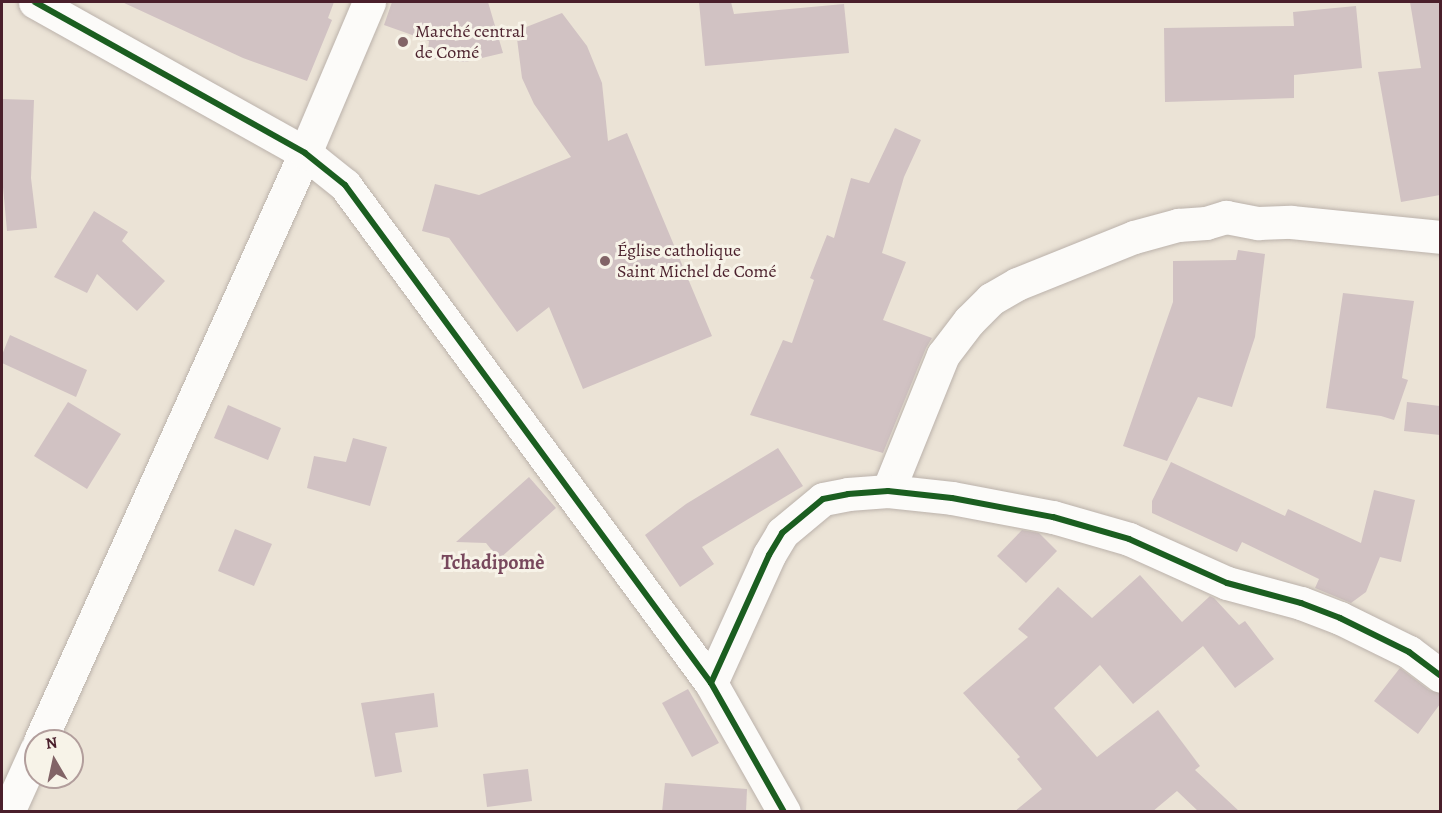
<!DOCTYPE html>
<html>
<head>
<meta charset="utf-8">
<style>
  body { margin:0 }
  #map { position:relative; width:1442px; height:813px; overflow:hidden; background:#ebe3d6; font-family:Alegreya,serif }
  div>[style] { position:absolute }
  .building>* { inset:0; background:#d1c2c3 }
  .roads { filter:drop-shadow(0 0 2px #bbb2ab) drop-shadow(0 0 2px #bbb2ab) }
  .minor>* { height:33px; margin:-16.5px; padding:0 16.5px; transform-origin:16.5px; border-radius:16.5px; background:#fcfbf9 }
  .major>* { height:33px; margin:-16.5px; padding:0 16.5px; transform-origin:16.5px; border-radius:16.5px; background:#fcfbf9 }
  .cycleway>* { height:6px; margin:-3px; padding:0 3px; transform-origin:3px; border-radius:3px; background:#1b5e20 }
  .dots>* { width:16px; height:16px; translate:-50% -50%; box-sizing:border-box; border:3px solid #f7f3e8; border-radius:50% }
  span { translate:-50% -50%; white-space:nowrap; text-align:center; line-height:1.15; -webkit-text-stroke:6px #f7f3e8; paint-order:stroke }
  .poi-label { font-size:18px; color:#4a1f2b }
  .left { translate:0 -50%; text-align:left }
  .neighbourhood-label { font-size:20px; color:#78485d; font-weight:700 }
  .frame { position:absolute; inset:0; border:3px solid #4a1f2b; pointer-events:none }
  .north { position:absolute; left:24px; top:729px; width:60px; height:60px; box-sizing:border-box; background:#f7f3e8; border:2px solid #b29e9c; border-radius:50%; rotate:351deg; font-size:16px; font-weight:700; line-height:24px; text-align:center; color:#4a1f2b }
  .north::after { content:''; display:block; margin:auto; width:21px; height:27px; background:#826467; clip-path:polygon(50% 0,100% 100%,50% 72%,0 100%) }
</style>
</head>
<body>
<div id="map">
  <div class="building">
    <div style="clip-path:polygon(122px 2px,334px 2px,328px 18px,332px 20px,307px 81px,243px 58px)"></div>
    <div style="clip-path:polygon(392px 2px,488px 2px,503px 53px,465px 62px,427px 58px,429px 41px,384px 25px)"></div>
    <div style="clip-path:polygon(699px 2px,731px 2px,734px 14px,844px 4px,849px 53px,705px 66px)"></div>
    <div style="clip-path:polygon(1410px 2px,1440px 2px,1440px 195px,1401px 202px,1378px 72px,1421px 68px)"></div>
    <div style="clip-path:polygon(1356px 6px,1362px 68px,1294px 75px,1294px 98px,1165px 102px,1164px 28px,1294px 26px,1293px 12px)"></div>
    <div style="clip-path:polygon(562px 13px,587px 46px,602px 83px,608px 141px,627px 133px,712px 336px,583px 389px,549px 307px,517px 332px,449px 238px,422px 231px,435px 184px,479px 195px,571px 157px,534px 104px,522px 78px,516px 31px)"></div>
    <div style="clip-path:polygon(2px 99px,34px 100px,31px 178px,37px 228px,7px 231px,2px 176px)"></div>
    <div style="clip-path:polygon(895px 128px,921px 140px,904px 177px,882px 253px,906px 262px,883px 320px,932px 338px,926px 348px,883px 453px,750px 415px,783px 340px,792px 343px,814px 280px,810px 278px,827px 235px,834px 238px,851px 178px,869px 183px)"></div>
    <div style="clip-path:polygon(94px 211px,128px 232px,122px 241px,165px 281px,137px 311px,97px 274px,87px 293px,54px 277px)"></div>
    <div style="clip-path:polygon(1238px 250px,1265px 254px,1255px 337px,1232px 407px,1198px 397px,1167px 461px,1123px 446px,1173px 302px,1173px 261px,1236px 260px)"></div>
    <div style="clip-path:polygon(1343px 293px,1414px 301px,1402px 378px,1408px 380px,1394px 420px,1381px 416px,1326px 408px)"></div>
    <div style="clip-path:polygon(10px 335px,87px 370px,76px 397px,2px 363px,2px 355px)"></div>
    <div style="clip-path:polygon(68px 402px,121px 434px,87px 489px,34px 456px)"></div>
    <div style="clip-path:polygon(1407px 402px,1440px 406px,1440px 435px,1404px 431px)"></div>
    <div style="clip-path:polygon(228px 405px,281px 428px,268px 460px,214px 438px)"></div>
    <div style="clip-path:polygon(353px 438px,387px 447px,370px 506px,307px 488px,314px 456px,346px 462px)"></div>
    <div style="clip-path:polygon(778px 448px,803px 486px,702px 547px,714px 564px,680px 587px,645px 535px,686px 504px)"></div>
    <div style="clip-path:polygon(1171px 462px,1285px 516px,1288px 509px,1361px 543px,1374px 490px,1415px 500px,1401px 562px,1380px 557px,1366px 592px,1351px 603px,1315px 588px,1319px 579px,1242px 542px,1237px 552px,1152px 513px,1152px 501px)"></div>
    <div style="clip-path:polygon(529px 477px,556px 508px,499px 559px,486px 543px,456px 542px)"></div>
    <div style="clip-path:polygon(235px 529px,272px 544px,254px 586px,218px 571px)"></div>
    <div style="clip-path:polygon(1022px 530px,1039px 533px,1057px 551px,1026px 583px,997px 556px)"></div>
    <div style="clip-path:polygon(1140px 575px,1182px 622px,1210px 596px,1214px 598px,1239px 625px,1245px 621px,1274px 659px,1235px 688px,1203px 646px,1133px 704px,1100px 665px,1054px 708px,1097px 757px,1158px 710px,1200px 766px,1195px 770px,1240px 812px,1199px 812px,1177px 791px,1152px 812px,1014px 812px,1042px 789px,1017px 759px,1020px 757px,963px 693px,1028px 637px,1018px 629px,1058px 587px,1092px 618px)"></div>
    <div style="clip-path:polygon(1400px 668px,1429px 690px,1440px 693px,1440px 704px,1418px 734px,1374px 701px)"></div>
    <div style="clip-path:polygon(688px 689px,719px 743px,692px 757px,662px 703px)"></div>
    <div style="clip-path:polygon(434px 693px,438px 727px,395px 733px,402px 772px,375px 777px,361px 703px)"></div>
    <div style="clip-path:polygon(528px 769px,532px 801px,487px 807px,483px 774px)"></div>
    <div style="clip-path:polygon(665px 783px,747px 789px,746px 812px,662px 812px)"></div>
  </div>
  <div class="roads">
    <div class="minor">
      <div style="left:35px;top:2px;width:309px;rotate:29.2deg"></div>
      <div style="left:305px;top:153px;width:51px;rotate:38.7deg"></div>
      <div style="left:345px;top:185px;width:618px;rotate:53.69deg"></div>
      <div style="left:711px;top:683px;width:148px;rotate:60.5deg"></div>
      <div style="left:888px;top:491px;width:147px;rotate:-68deg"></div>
      <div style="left:943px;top:355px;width:43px;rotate:-52.6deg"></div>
      <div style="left:969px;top:321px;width:31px;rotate:-45deg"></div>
      <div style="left:991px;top:299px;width:30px;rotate:-30deg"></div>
      <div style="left:1017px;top:284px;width:126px;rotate:-21.9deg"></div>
      <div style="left:1134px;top:237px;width:46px;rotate:-15.3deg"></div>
      <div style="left:1178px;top:225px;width:28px;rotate:-4deg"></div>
      <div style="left:1206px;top:223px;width:21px;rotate:-17deg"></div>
      <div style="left:1226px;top:217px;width:33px;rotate:11deg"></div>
      <div style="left:1258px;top:223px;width:33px;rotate:-2deg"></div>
      <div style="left:1291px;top:222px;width:150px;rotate:5.7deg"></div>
      <div style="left:711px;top:683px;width:141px;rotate:-65.6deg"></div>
      <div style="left:769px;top:555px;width:26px;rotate:-59deg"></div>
      <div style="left:782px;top:533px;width:53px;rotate:-39.7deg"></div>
      <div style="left:823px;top:499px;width:25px;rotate:-11deg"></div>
      <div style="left:848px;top:494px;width:40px;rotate:-4.3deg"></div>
      <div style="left:888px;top:491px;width:64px;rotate:6.2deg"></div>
      <div style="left:952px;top:498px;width:103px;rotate:10.7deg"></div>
      <div style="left:1053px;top:517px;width:79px;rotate:16.1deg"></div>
      <div style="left:1129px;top:539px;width:107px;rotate:24.2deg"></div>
      <div style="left:1227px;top:583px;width:77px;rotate:15.1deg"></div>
      <div style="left:1301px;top:603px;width:42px;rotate:21deg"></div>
      <div style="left:1340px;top:618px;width:77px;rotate:26.2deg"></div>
      <div style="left:1409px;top:652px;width:39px;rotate:37deg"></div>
    </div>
    <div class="major">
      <div style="left:40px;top:741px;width:645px;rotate:-65.74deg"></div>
      <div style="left:305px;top:153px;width:164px;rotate:-67deg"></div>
      <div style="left:8px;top:812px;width:68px;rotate:-65.7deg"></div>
    </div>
  </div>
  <div class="cycleway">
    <div style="left:35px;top:2px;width:309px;rotate:29.2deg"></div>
    <div style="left:305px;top:153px;width:51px;rotate:38.7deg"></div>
    <div style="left:345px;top:185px;width:618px;rotate:53.69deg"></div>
    <div style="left:711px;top:683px;width:148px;rotate:60.5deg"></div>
    <div style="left:711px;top:683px;width:141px;rotate:-65.6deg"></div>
    <div style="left:769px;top:555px;width:26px;rotate:-59deg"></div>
    <div style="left:782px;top:533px;width:53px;rotate:-39.7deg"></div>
    <div style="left:823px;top:499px;width:25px;rotate:-11deg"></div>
    <div style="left:848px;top:494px;width:40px;rotate:-4.3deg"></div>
    <div style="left:888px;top:491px;width:64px;rotate:6.2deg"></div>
    <div style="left:952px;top:498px;width:103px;rotate:10.7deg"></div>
    <div style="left:1053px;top:517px;width:79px;rotate:16.1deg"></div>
    <div style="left:1129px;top:539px;width:107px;rotate:24.2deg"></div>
    <div style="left:1227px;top:583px;width:77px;rotate:15.1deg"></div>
    <div style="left:1301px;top:603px;width:42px;rotate:21deg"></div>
    <div style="left:1340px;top:618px;width:77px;rotate:26.2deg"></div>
    <div style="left:1409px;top:652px;width:39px;rotate:37deg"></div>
  </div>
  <div class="dots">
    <div style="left:403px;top:42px;background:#826467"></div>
    <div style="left:605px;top:261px;background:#826467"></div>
  </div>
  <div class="poi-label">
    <span class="left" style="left:415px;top:42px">Marché central<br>de Comé</span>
    <span class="left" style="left:617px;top:261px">Église catholique<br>Saint Michel de Comé</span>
  </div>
  <div class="neighbourhood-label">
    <span style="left:493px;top:562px">Tchadipomè</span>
  </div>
  <div class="frame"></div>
  <div class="north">N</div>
</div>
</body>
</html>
